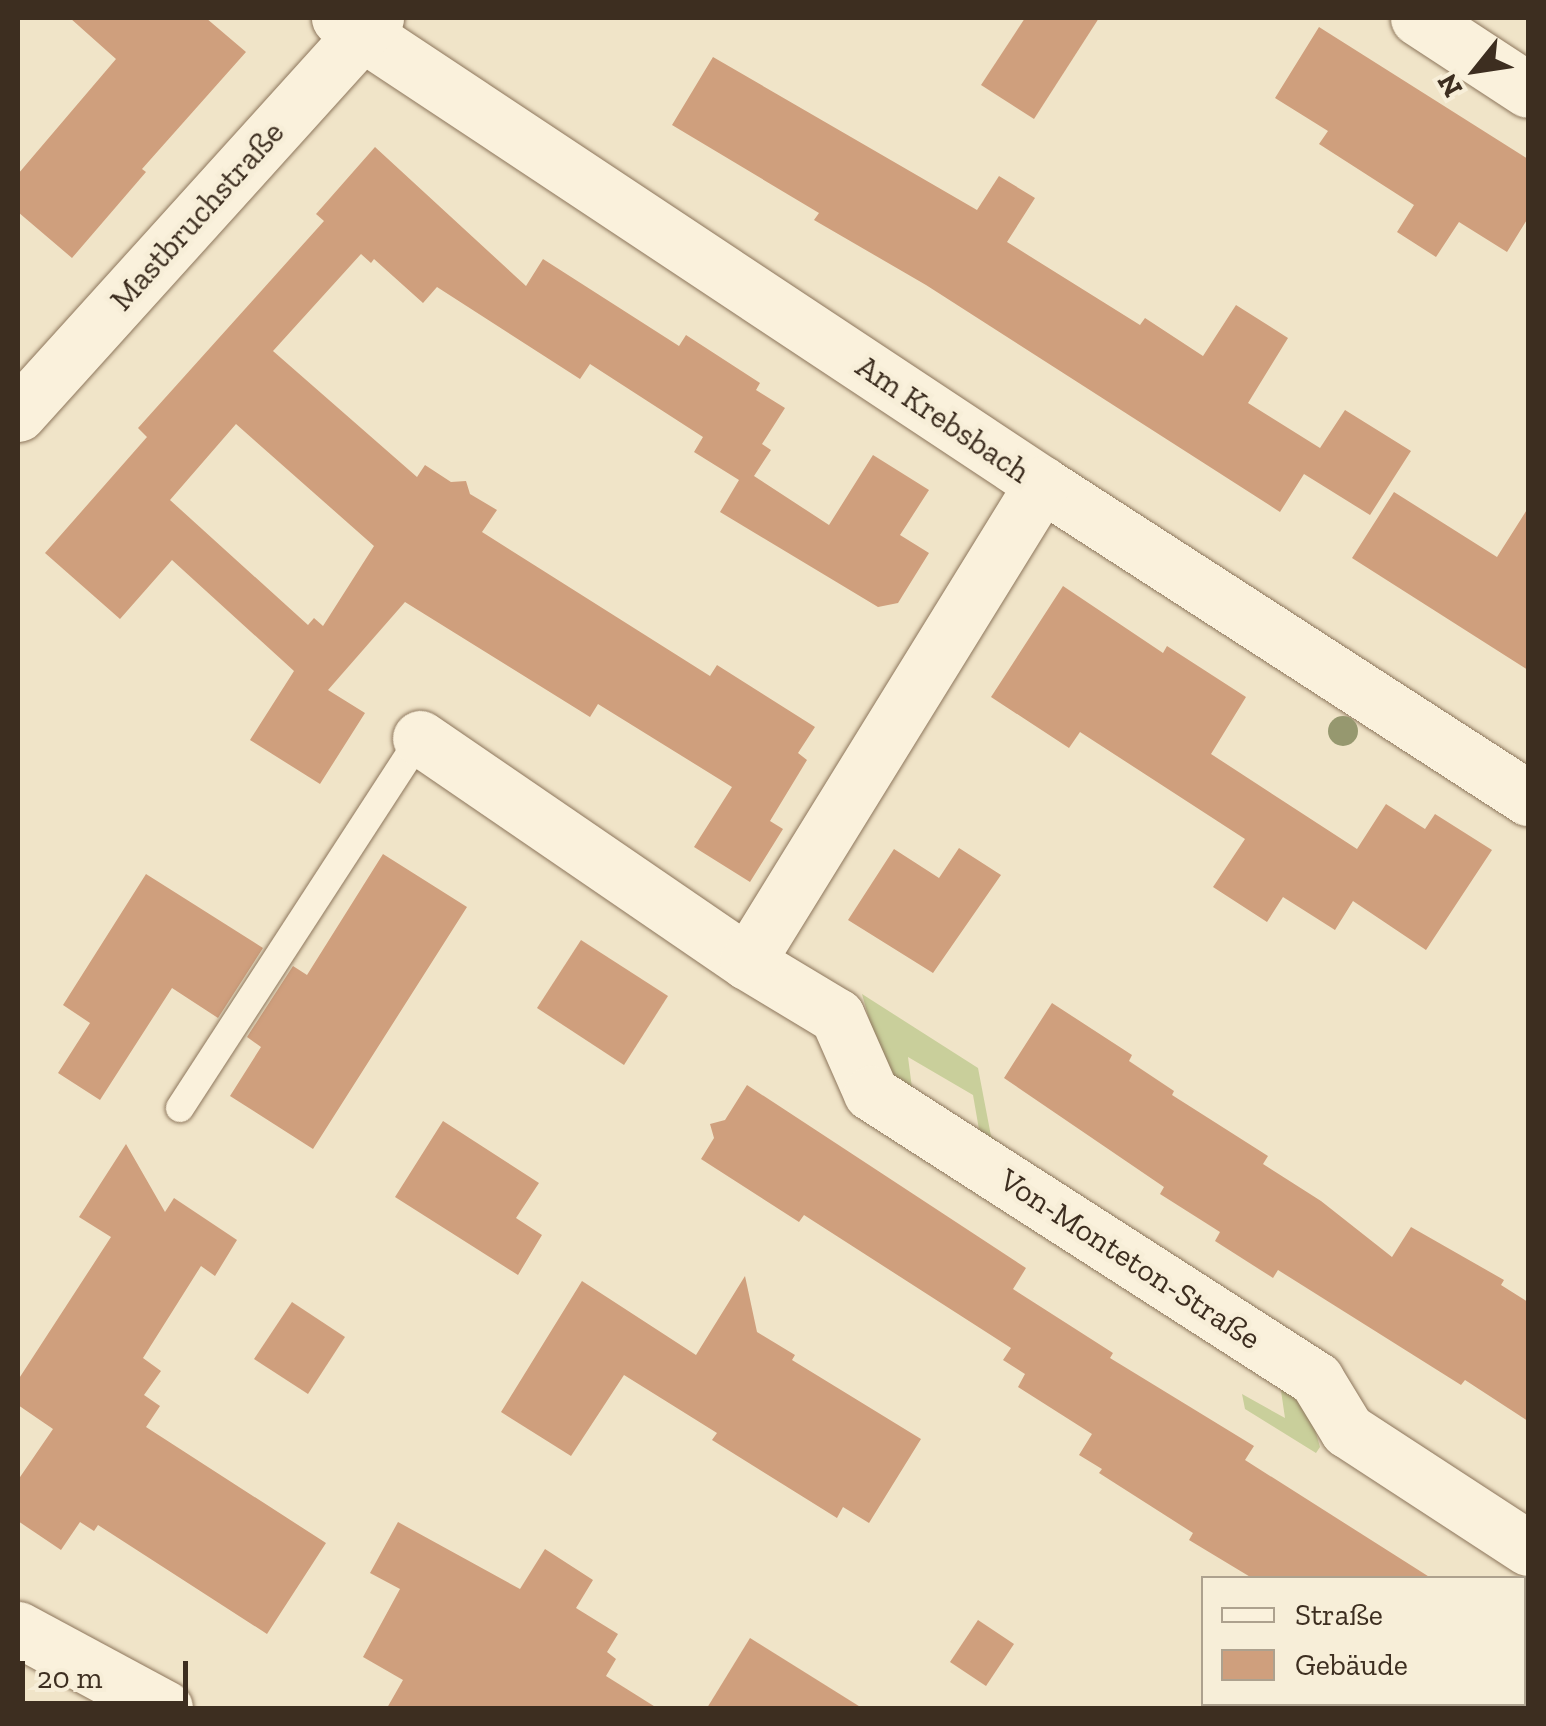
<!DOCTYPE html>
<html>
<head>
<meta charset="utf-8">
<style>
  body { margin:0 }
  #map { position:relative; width:1546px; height:1726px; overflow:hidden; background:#f0e4c8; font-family:"Zilla Slab",serif }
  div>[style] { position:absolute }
  .green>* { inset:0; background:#c9cf9b }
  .building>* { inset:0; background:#cf9f7d }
  .roads { filter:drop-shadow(0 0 2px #8d765c) drop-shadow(0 0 2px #8d765c) }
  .service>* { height:28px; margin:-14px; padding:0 14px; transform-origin:14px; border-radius:14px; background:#faf1dc }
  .minor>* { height:55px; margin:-27.5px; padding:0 27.5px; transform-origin:27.5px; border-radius:27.5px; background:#faf1dc }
  .trees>* { width:30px; height:30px; margin:-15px; border-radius:50%; background:#96986f }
  span { translate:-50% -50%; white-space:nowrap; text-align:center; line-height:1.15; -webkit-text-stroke:9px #f7eed8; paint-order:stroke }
  .street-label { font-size:32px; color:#3d2e20 }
  .frame { position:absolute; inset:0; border:20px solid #3d2e20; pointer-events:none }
  .legend { position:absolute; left:1201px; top:1576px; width:325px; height:130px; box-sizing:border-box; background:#f7eed8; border:2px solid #ada18e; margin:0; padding:12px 18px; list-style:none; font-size:30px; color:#3d2e20 }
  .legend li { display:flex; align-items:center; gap:20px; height:50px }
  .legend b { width:50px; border:2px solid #ada18e }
  .north { position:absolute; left:1426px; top:20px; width:100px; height:100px; -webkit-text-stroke:8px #f7eed8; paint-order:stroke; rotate:240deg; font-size:28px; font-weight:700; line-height:40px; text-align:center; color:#3d2e20 }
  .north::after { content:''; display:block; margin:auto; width:35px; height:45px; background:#3d2e20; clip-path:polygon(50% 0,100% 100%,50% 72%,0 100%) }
  .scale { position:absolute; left:20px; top:1661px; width:168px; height:45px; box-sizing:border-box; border:5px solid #3d2e20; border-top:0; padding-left:12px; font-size:30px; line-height:35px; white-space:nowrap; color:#3d2e20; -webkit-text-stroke:8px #f7eed8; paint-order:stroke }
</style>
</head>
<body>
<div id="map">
  <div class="green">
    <div style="clip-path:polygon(862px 994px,978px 1068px,991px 1136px,998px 1142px,994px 1148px,981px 1141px,973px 1095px,908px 1057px,913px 1096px,881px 1062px)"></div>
    <div style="clip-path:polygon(1278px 1370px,1304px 1392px,1320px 1447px,1316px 1453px,1245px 1409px,1242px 1394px,1285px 1418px)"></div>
  </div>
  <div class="building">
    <div style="clip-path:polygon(70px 18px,206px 18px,246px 52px,142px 169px,146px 172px,72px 258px,18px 212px,18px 174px,116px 59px)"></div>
    <div style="clip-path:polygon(1025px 18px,1099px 18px,1034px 119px,981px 85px)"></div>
    <div style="clip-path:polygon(1319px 27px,1528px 159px,1528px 218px,1507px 252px,1459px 222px,1436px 257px,1397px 232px,1414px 205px,1319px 144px,1328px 131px,1275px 98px)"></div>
    <div style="clip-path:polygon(713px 57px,977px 210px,999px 176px,1035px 198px,1007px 242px,1140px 325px,1145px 318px,1203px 356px,1236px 305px,1288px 338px,1248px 403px,1320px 448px,1345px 410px,1411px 451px,1370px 515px,1304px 474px,1280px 512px,926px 285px,814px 220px,819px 213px,672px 125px)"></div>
    <div style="clip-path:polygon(evenodd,375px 147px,526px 286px,543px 259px,679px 346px,686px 335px,760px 383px,756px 390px,785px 408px,762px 444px,771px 450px,754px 476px,829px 525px,873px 455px,929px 490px,900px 535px,929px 553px,898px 603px,878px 607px,720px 512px,739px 480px,694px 452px,703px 437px,590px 364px,580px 379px,437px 287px,423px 303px,374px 259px,371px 263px,361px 254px,273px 351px,417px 477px,425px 465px,451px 482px,466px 481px,470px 494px,497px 510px,482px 532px,710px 676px,717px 665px,815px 727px,798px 753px,807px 760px,770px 821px,783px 829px,750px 882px,694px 847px,732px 787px,598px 704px,590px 717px,405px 602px,328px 690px,365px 713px,320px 784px,250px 740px,294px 671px,172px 560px,120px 619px,45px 553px,147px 437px,138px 428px,324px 221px,316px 214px,375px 147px,236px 424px,374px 546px,323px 626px,314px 618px,308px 625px,170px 500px,236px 424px)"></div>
    <div style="clip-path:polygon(1394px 492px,1497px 557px,1528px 508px,1528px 670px,1352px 558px)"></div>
    <div style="clip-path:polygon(1063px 586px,1163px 653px,1167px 646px,1246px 697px,1211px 754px,1357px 849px,1386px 804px,1425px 829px,1435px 814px,1492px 850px,1426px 950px,1353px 901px,1335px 930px,1283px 897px,1267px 922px,1213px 887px,1245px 839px,1080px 732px,1069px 748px,991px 697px)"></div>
    <div style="clip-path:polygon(959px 848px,1001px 875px,933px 973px,848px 920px,894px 849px,939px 878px)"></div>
    <div style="clip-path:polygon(383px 854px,467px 907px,313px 1149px,230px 1096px,261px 1047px,247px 1037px,293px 966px,307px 975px)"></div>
    <div style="clip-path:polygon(146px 874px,263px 948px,218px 1018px,172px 988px,100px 1100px,58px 1073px,90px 1023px,63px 1005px)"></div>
    <div style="clip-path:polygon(581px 940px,668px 996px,624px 1065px,537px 1008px)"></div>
    <div style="clip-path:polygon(1052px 1003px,1132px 1055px,1129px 1061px,1174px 1091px,1172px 1095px,1268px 1156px,1263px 1164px,1321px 1201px,1392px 1257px,1411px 1227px,1504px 1280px,1501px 1285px,1528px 1302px,1528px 1421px,1465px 1380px,1461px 1385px,1278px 1270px,1273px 1278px,1215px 1241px,1220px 1232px,1160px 1194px,1164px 1187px,1004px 1078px)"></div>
    <div style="clip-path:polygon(747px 1085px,1026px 1268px,1013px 1289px,1113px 1353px,1110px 1358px,1254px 1446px,1245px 1460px,1431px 1578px,1252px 1578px,1189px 1540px,1193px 1533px,1099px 1473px,1102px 1469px,1079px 1455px,1092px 1434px,1018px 1387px,1025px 1374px,1003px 1360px,1011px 1348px,804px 1215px,799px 1222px,701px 1159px,714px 1138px,710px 1124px,725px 1120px)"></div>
    <div style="clip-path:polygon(443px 1121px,539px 1183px,516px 1218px,542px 1235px,518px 1275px,395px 1197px)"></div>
    <div style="clip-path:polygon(126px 1144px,165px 1212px,174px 1198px,237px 1240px,215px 1276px,201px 1266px,143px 1358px,161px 1371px,144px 1395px,160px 1406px,146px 1427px,326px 1543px,267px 1634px,98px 1525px,94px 1531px,80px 1522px,61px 1550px,18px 1521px,18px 1480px,53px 1429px,18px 1405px,18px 1380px,111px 1237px,79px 1217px)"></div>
    <div style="clip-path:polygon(745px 1276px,757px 1332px,795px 1355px,792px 1360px,921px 1439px,869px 1523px,843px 1507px,837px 1518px,712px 1440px,717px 1433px,624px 1375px,571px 1456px,501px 1412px,582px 1281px,696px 1355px)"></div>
    <div style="clip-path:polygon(292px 1302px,345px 1337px,308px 1394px,254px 1359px)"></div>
    <div style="clip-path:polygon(398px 1522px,520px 1589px,545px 1549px,593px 1580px,576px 1608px,618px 1634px,607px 1652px,616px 1659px,606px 1676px,657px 1708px,387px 1708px,403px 1680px,363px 1657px,400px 1589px,370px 1573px)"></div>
    <div style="clip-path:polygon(978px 1620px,1014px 1644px,986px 1686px,950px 1662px)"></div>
    <div style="clip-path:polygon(750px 1638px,862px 1708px,707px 1708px)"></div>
  </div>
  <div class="roads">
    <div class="service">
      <div style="left:180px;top:1108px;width:441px;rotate:-57deg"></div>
    </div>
    <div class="minor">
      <div style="left:339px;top:18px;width:843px;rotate:33.54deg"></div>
      <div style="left:1042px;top:484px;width:579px;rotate:32.87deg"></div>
      <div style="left:1418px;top:18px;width:131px;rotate:33.2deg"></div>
      <div style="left:18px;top:414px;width:534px;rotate:-47.89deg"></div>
      <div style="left:420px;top:738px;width:396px;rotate:34.4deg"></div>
      <div style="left:747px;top:962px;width:105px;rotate:31deg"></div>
      <div style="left:837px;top:1016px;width:84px;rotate:66.2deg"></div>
      <div style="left:871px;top:1093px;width:529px;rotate:32.73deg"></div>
      <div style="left:1316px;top:1379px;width:60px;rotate:58.7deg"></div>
      <div style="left:1347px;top:1430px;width:216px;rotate:33.1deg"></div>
      <div style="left:747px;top:962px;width:562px;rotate:-58.32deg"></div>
      <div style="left:18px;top:1629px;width:167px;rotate:28.3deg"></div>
    </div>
  </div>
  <div class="trees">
    <div style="left:1343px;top:731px"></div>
  </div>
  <div class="street-label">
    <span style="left:197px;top:216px;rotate:-48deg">Mastbruchstraße</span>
    <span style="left:943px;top:419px;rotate:34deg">Am Krebsbach</span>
    <span style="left:1130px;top:1259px;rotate:33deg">Von-Monteton-Straße</span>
  </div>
  <div class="frame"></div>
  <ul class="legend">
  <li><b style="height:12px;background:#faf1dc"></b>Straße</li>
  <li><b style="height:28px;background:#cf9f7d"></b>Gebäude</li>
  </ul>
  <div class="north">N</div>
  <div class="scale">20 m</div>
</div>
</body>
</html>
